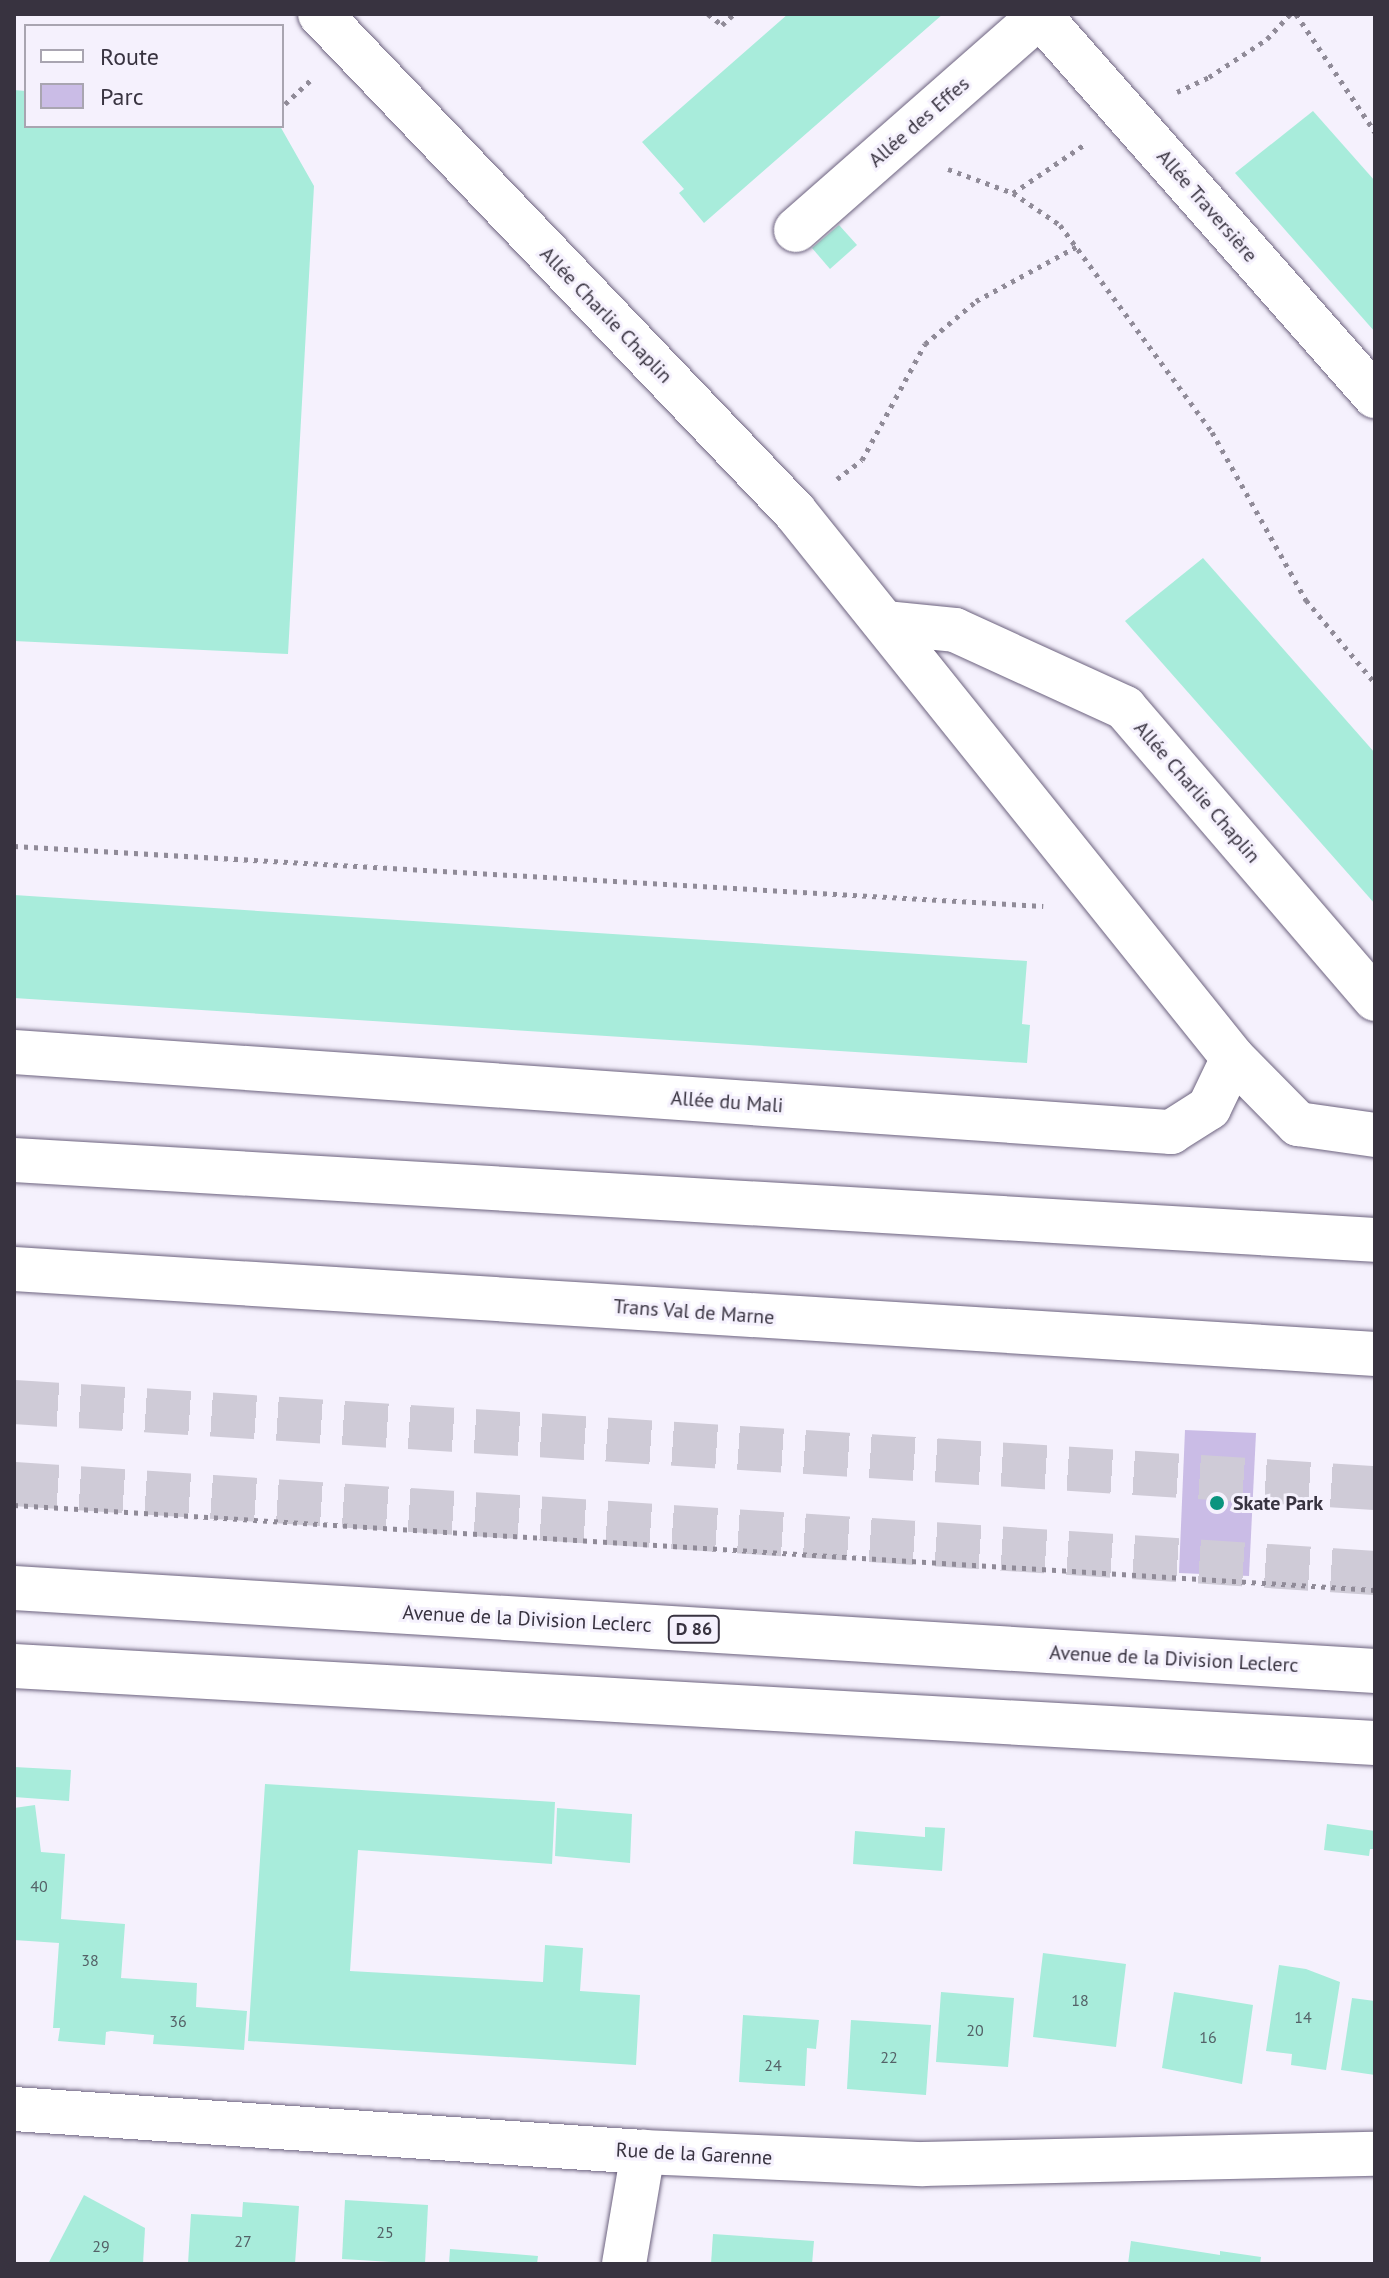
<!DOCTYPE html>
<html>
<head>
<meta charset="utf-8">
<style>
  body { margin:0 }
  #map { position:relative; width:1389px; height:2278px; overflow:hidden; background:#f5f1fd; font-family:"PT Sans",sans-serif }
  div>[style] { position:absolute }
  .green>* { inset:0; background:#cabce6 }
  .building>* { inset:0; background:#a8ecdb }
  .highway-tunnel>* { height:44px; margin-top:-22px; transform-origin:0; background:repeating-linear-gradient(90deg,#cfcbd7 0 44px,transparent 0 66px) }
  .path>* { height:5px; margin-top:-2.5px; transform-origin:0; background:repeating-linear-gradient(90deg,#908b98 0 4px,transparent 0 10px) }
  .roads { filter:drop-shadow(0 0 2px #6d637f) drop-shadow(0 0 2px #6d637f) }
  .minor>* { height:44px; margin:-22px; padding:0 22px; transform-origin:22px; border-radius:22px; background:#fff }
  .major>* { height:44px; margin:-22px; padding:0 22px; transform-origin:22px; border-radius:22px; background:#fff }
  .dots>* { width:22px; height:22px; translate:-50% -50%; box-sizing:border-box; border:4px solid #f5f1fd; border-radius:50% }
  span { translate:-50% -50%; white-space:nowrap; text-align:center; line-height:1.15; -webkit-text-stroke:6px #f5f1fd; paint-order:stroke }
  .number-label { font-size:16px; color:#546167 }
  .number-label span { -webkit-text-stroke-width:0 }
  .shield-label span { padding:2px 6px; background:#f5f1fd; border:2px solid; border-radius:6px; -webkit-text-stroke-width:0 }
  .shield-label { font-size:18px; color:#383340; font-weight:700 }
  .street-label { font-size:20px; color:#383340 }
  .poi-label { font-size:20px; color:#383340; font-weight:700 }
  .left { translate:0 -50%; text-align:left }
  .frame { position:absolute; inset:0; border:16px solid #383340; pointer-events:none }
  .legend { position:absolute; left:24px; top:24px; width:260px; height:104px; box-sizing:border-box; background:#f5f1fd; border:2px solid #a9a5b1; margin:0; padding:10px 14px; list-style:none; font-size:24px; color:#383340 }
  .legend li { display:flex; align-items:center; gap:16px; height:40px }
  .legend b { width:40px; border:2px solid #a9a5b1 }
</style>
</head>
<body>
<div id="map">
  <div class="green">
    <div style="clip-path:polygon(1185px 1430px,1256px 1433px,1249px 1576px,1179px 1573px)"></div>
  </div>
  <div class="building">
    <div style="clip-path:polygon(788px 14px,943px 14px,704px 223px,679px 193px,684px 189px,642px 142px)"></div>
    <div style="clip-path:polygon(14px 90px,26px 91px,26px 126px,280px 126px,314px 186px,288px 654px,14px 641px)"></div>
    <div style="clip-path:polygon(1313px 111px,1375px 181px,1375px 332px,1235px 173px)"></div>
    <div style="clip-path:polygon(839px 225px,857px 245px,830px 269px,812px 248px)"></div>
    <div style="clip-path:polygon(1203px 558px,1375px 753px,1375px 904px,1125px 621px)"></div>
    <div style="clip-path:polygon(14px 895px,1027px 961px,1022px 1024px,1030px 1025px,1027px 1063px,14px 998px)"></div>
    <div style="clip-path:polygon(14px 1767px,71px 1770px,69px 1801px,14px 1797px)"></div>
    <div style="clip-path:polygon(265px 1784px,555px 1802px,552px 1864px,358px 1850px,350px 1971px,543px 1982px,545px 1945px,583px 1948px,580px 1991px,640px 1995px,636px 2065px,248px 2041px)"></div>
    <div style="clip-path:polygon(35px 1805px,41px 1852px,65px 1854px,61px 1919px,125px 1924px,121px 1978px,197px 1983px,196px 2007px,247px 2011px,244px 2050px,153px 2044px,154px 2035px,111px 2031px,106px 2032px,105px 2045px,58px 2041px,60px 2028px,53px 2028px,59px 1943px,14px 1940px,14px 1808px)"></div>
    <div style="clip-path:polygon(557px 1808px,632px 1814px,630px 1863px,555px 1856px)"></div>
    <div style="clip-path:polygon(1327px 1824px,1375px 1831px,1375px 1849px,1370px 1849px,1369px 1856px,1324px 1850px)"></div>
    <div style="clip-path:polygon(925px 1827px,945px 1828px,942px 1871px,853px 1864px,855px 1831px,925px 1837px)"></div>
    <div style="clip-path:polygon(1043px 1953px,1126px 1964px,1116px 2047px,1033px 2037px)"></div>
    <div style="clip-path:polygon(1279px 1965px,1306px 1969px,1340px 1982px,1326px 2070px,1291px 2065px,1292px 2054px,1266px 2051px)"></div>
    <div style="clip-path:polygon(941px 1992px,1014px 1998px,1008px 2067px,936px 2062px)"></div>
    <div style="clip-path:polygon(1174px 1992px,1253px 2005px,1242px 2084px,1162px 2068px)"></div>
    <div style="clip-path:polygon(1352px 1998px,1375px 2001px,1375px 2075px,1341px 2070px)"></div>
    <div style="clip-path:polygon(743px 2015px,819px 2020px,816px 2049px,807px 2048px,805px 2086px,739px 2082px)"></div>
    <div style="clip-path:polygon(851px 2020px,931px 2025px,926px 2095px,847px 2089px)"></div>
    <div style="clip-path:polygon(84px 2195px,145px 2228px,143px 2264px,48px 2264px)"></div>
    <div style="clip-path:polygon(345px 2200px,428px 2205px,425px 2264px,342px 2259px)"></div>
    <div style="clip-path:polygon(243px 2202px,299px 2206px,295px 2264px,188px 2264px,191px 2214px,242px 2217px)"></div>
    <div style="clip-path:polygon(713px 2234px,814px 2241px,812px 2264px,711px 2264px)"></div>
    <div style="clip-path:polygon(1131px 2241px,1220px 2255px,1220px 2251px,1261px 2257px,1260px 2264px,1128px 2264px)"></div>
    <div style="clip-path:polygon(450px 2249px,538px 2256px,537px 2264px,449px 2264px)"></div>
  </div>
  <div class="highway-tunnel">
    <div style="left:14px;top:1402px;width:1364px;rotate:3.62deg"></div>
    <div style="left:14px;top:1484px;width:1364px;rotate:3.74deg"></div>
  </div>
  <div class="path">
    <div style="left:708px;top:14px;width:18px;rotate:38deg"></div>
    <div style="left:722px;top:25px;width:16px;rotate:-43deg"></div>
    <div style="left:1296px;top:14px;width:142px;rotate:56.2deg"></div>
    <div style="left:1177px;top:92px;width:35px;rotate:-25deg"></div>
    <div style="left:1209px;top:77px;width:69px;rotate:-33.2deg"></div>
    <div style="left:1267px;top:39px;width:34px;rotate:-47deg"></div>
    <div style="left:285px;top:104px;width:35px;rotate:-43deg"></div>
    <div style="left:948px;top:169px;width:69px;rotate:20.3deg"></div>
    <div style="left:1013px;top:193px;width:57px;rotate:34.2deg"></div>
    <div style="left:1060px;top:225px;width:257px;rotate:53.7deg"></div>
    <div style="left:1212px;top:432px;width:193px;rotate:60.8deg"></div>
    <div style="left:1306px;top:600px;width:108px;rotate:50.3deg"></div>
    <div style="left:1013px;top:193px;width:87px;rotate:-34.2deg"></div>
    <div style="left:837px;top:479px;width:31px;rotate:-37deg"></div>
    <div style="left:862px;top:460px;width:132px;rotate:-61.5deg"></div>
    <div style="left:925px;top:344px;width:67px;rotate:-40.1deg"></div>
    <div style="left:976px;top:301px;width:114px;rotate:-28.4deg"></div>
    <div style="left:14px;top:846px;width:1031px;rotate:3.34deg"></div>
    <div style="left:14px;top:1505px;width:1364px;rotate:3.57deg"></div>
  </div>
  <div class="roads">
    <div class="minor">
      <div style="left:320px;top:14px;width:688px;rotate:46.35deg"></div>
      <div style="left:795px;top:512px;width:700px;rotate:51.26deg"></div>
      <div style="left:1233px;top:1058px;width:93px;rotate:45.4deg"></div>
      <div style="left:1298px;top:1124px;width:78px;rotate:8.1deg"></div>
      <div style="left:1040px;top:16px;width:507px;rotate:48.6deg"></div>
      <div style="left:796px;top:230px;width:327px;rotate:-41.3deg"></div>
      <div style="left:885px;top:623px;width:70px;rotate:5.7deg"></div>
      <div style="left:955px;top:630px;width:187px;rotate:24.6deg"></div>
      <div style="left:1125px;top:708px;width:384px;rotate:49.3deg"></div>
      <div style="left:14px;top:1052px;width:1160px;rotate:3.96deg"></div>
      <div style="left:1171px;top:1132px;width:45px;rotate:-32.3deg"></div>
      <div style="left:1209px;top:1108px;width:55px;rotate:-64.4deg"></div>
      <div style="left:14px;top:1160px;width:1363px;rotate:3.36deg"></div>
      <div style="left:14px;top:1269px;width:1364px;rotate:3.57deg"></div>
      <div style="left:14px;top:2109px;width:630px;rotate:3.91deg"></div>
      <div style="left:643px;top:2152px;width:280px;rotate:2.5deg"></div>
      <div style="left:923px;top:2164px;width:452px;rotate:-1.3deg"></div>
      <div style="left:624px;top:2264px;width:114px;rotate:-80.4deg"></div>
    </div>
    <div class="major">
      <div style="left:14px;top:1588px;width:1364px;rotate:3.49deg"></div>
      <div style="left:14px;top:1666px;width:1363px;rotate:3.24deg"></div>
    </div>
  </div>
  <div class="dots">
    <div style="left:1217px;top:1503px;background:#0a947f"></div>
  </div>
  <div class="number-label">
    <span style="left:39px;top:1886px">40</span>
    <span style="left:90px;top:1960px">38</span>
    <span style="left:1080px;top:2000px">18</span>
    <span style="left:1303px;top:2017px">14</span>
    <span style="left:178px;top:2021px">36</span>
    <span style="left:975px;top:2030px">20</span>
    <span style="left:1208px;top:2037px">16</span>
    <span style="left:889px;top:2057px">22</span>
    <span style="left:773px;top:2065px">24</span>
    <span style="left:385px;top:2232px">25</span>
    <span style="left:243px;top:2241px">27</span>
    <span style="left:101px;top:2246px">29</span>
  </div>
  <div class="shield-label">
    <span style="left:694px;top:1629px">D 86</span>
  </div>
  <div class="street-label">
    <span style="left:919px;top:122px;rotate:-41deg">Allée des Effes</span>
    <span style="left:1207px;top:206px;rotate:49deg">Allée Traversière</span>
    <span style="left:606px;top:315px;rotate:46deg">Allée Charlie Chaplin</span>
    <span style="left:1197px;top:792px;rotate:49deg">Allée Charlie Chaplin</span>
    <span style="left:727px;top:1102px;rotate:4deg">Allée du Mali</span>
    <span style="left:694px;top:1312px;rotate:4deg">Trans Val de Marne</span>
    <span style="left:527px;top:1619px;rotate:3deg">Avenue de la Division Leclerc</span>
    <span style="left:1174px;top:1659px;rotate:3deg">Avenue de la Division Leclerc</span>
    <span style="left:694px;top:2154px;rotate:3deg">Rue de la Garenne</span>
  </div>
  <div class="poi-label">
    <span class="left" style="left:1233px;top:1503px">Skate Park</span>
  </div>
  <div class="frame"></div>
  <ul class="legend">
  <li><b style="height:10px;background:#fff"></b>Route</li>
  <li><b style="height:22px;background:#cabce6"></b>Parc</li>
  </ul>
</div>
</body>
</html>
